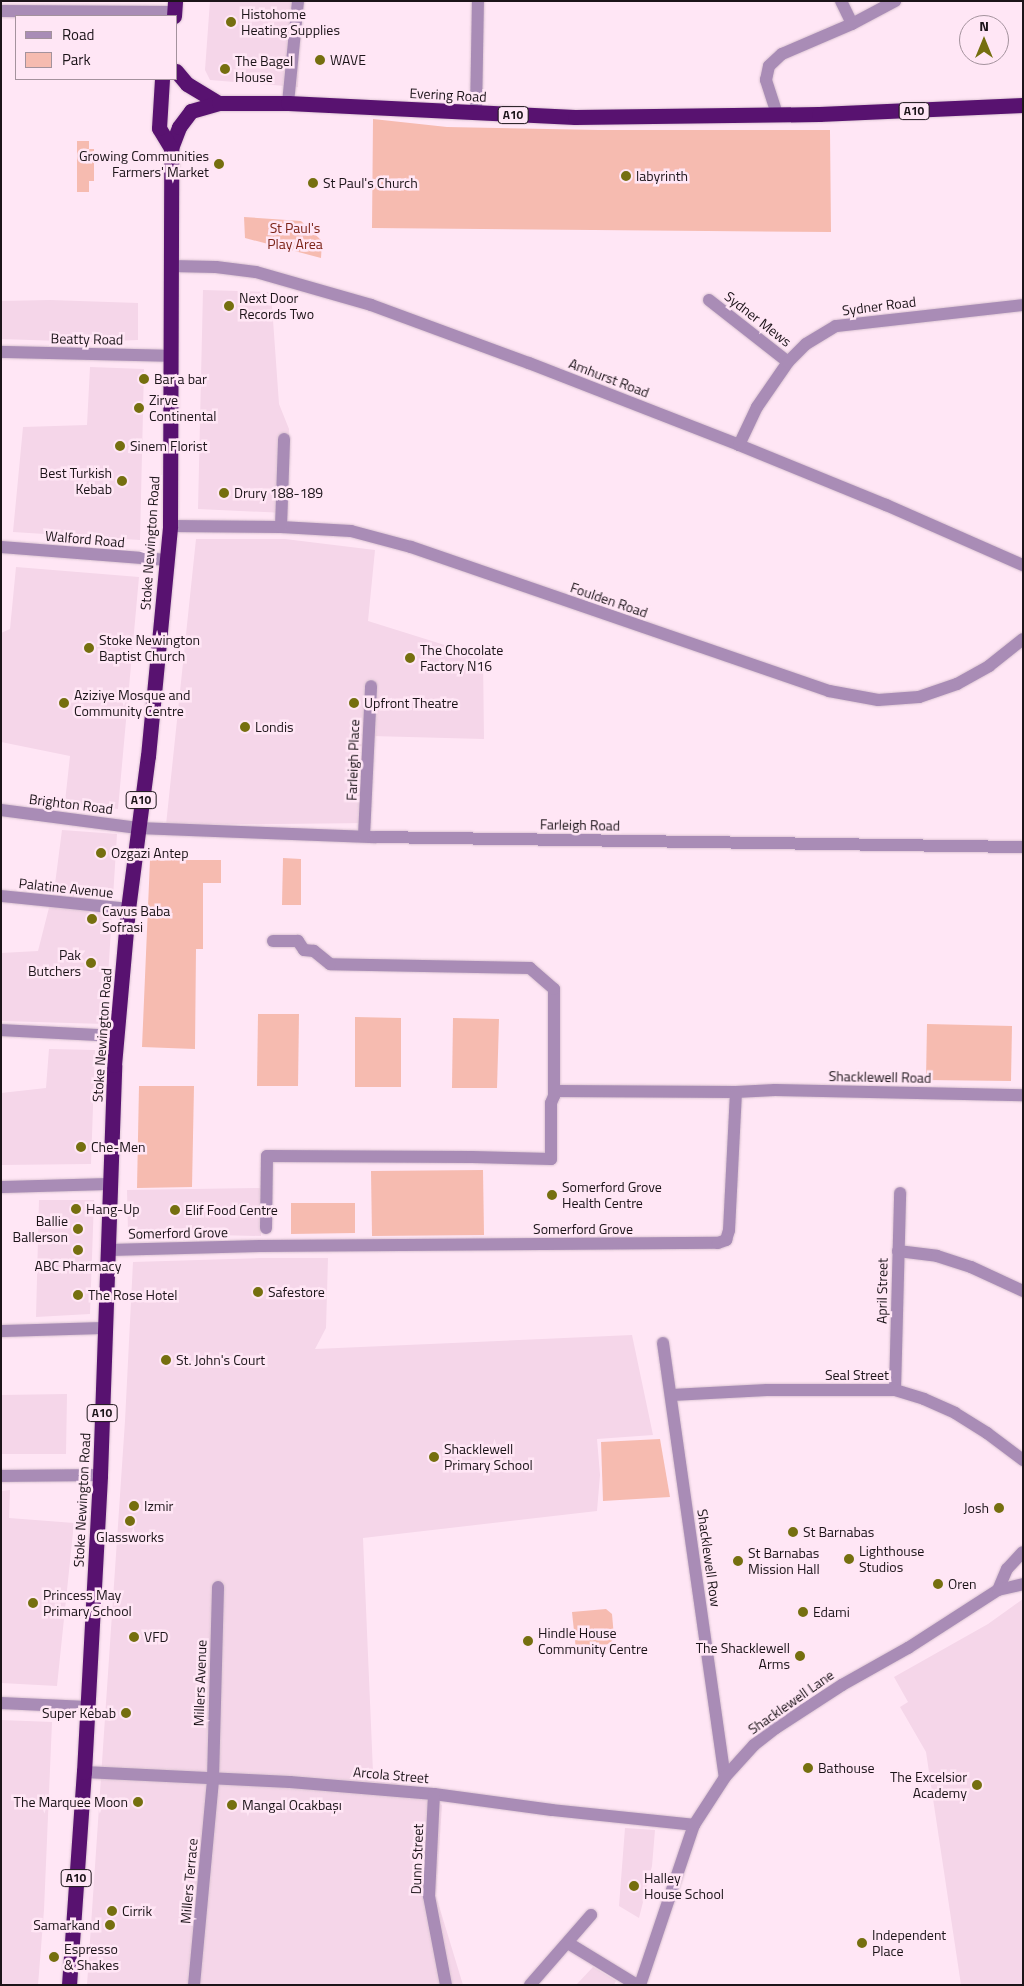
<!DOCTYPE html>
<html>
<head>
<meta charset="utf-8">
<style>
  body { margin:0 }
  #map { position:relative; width:1024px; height:1986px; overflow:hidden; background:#ffe6f5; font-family:"Titillium Web",sans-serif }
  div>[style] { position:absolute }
  .built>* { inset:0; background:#f5d6e9 }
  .green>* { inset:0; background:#f6bbb0 }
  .roads { filter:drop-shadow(0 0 1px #dbc4d2) drop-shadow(0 0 1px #dbc4d2) }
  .minor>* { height:12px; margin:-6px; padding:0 6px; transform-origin:6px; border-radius:6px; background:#a98cb6 }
  .highway>* { height:15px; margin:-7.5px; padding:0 7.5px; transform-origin:7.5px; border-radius:7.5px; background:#581270 }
  .dots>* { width:14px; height:14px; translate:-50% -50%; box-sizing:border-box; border:2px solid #ffe6f5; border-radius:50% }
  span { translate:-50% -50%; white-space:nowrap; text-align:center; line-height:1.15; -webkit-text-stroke:5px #ffe6f5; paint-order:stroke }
  .shield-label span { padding:1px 4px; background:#ffe6f5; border:1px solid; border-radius:4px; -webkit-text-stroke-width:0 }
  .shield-label { font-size:12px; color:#1c1419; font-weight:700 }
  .poi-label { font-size:14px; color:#1c1419 }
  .left { translate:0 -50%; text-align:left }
  .right { translate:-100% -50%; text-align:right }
  .street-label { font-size:14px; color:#1c1419 }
  .park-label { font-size:14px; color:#7c2418 }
  .frame { position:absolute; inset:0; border:2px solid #1c1419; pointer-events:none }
  .legend { position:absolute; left:15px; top:15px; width:162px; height:65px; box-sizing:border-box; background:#ffe6f5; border:1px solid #a4929d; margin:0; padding:6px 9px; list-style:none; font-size:15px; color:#1c1419 }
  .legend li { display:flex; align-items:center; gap:10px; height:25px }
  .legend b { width:25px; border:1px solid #a4929d }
  .north { position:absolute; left:959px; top:15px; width:50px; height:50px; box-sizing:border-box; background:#ffe6f5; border:1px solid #a4929d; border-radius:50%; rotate:0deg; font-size:14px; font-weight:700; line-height:20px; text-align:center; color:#1c1419 }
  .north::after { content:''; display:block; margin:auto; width:18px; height:22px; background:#756f0f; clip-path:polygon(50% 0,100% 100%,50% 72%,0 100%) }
</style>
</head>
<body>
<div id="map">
  <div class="built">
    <div style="clip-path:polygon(210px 1px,301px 1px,298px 87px,210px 80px,205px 70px)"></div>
    <div style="clip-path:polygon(203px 290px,271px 292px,279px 404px,289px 429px,286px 513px,198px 509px)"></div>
    <div style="clip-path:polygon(50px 300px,138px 303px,138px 340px,91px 342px,1px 339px,1px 301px)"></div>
    <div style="clip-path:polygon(90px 367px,144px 369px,140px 540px,13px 532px,23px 427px,87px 425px)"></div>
    <div style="clip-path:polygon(196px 539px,285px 539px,375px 550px,368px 621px,483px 657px,484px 739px,371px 736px,371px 823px,166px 825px)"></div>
    <div style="clip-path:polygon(16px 567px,139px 577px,118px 809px,65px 802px,70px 756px,1px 742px,1px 633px,10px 629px)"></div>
    <div style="clip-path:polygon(62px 830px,117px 834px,105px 1024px,1px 1021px,1px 953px,38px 951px,55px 884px)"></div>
    <div style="clip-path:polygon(49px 1049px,95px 1050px,91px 1164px,1px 1165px,1px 1093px,46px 1088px)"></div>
    <div style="clip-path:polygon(261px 1188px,261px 1236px,128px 1233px,127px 1190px)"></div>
    <div style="clip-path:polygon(39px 1200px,94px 1200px,90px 1314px,36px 1317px)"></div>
    <div style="clip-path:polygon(261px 1258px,328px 1258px,326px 1328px,315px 1349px,632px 1335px,653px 1435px,597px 1439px,600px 1475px,597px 1511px,363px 1538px,373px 1772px,442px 1805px,436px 1896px,463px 1985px,87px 1985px,125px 1421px,133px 1262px)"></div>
    <div style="clip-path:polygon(67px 1394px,66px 1454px,1px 1454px,1px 1395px)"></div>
    <div style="clip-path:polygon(10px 1490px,9px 1518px,74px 1523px,57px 1686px,1px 1683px,1px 1491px)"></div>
    <div style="clip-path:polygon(1023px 1599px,1023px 1985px,961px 1985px,926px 1752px,900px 1707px,908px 1702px,894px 1677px,988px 1624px)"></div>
    <div style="clip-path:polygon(1px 1720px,52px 1722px,44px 1910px,38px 1985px,1px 1985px)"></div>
    <div style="clip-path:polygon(625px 1828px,655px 1830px,652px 1866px,639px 1918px,619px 1906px)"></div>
    <div style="clip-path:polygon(593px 1967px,616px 1981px,614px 1985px,576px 1985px)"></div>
  </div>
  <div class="green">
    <div style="clip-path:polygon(373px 119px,447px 127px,599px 130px,830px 130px,831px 232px,372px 228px)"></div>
    <div style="clip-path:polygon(77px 141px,89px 141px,89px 149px,94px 149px,94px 181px,89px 181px,89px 192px,77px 192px)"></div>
    <div style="clip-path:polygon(244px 217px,301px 221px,322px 241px,321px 258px,245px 238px)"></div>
    <div style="clip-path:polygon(283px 858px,301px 859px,301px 905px,282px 905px)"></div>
    <div style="clip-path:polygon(150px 860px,221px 860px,221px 883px,203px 883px,203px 949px,196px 949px,195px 1049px,142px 1047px)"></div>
    <div style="clip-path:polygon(258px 1014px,299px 1014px,298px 1086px,257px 1086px)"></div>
    <div style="clip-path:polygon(355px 1017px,401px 1018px,401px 1087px,355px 1087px)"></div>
    <div style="clip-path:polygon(453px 1018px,499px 1019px,497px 1088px,452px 1088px)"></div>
    <div style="clip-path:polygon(927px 1024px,1012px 1026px,1011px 1081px,926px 1080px)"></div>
    <div style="clip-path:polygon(139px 1086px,194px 1086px,192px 1187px,137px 1188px)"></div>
    <div style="clip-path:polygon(483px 1170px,484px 1235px,372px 1236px,371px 1171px)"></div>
    <div style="clip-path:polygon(291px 1203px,355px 1203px,355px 1233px,291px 1234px)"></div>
    <div style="clip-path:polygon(660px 1439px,670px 1497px,603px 1501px,601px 1442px)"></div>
    <div style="clip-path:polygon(606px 1609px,612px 1614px,614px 1637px,612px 1641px,604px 1647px,576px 1650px,572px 1612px)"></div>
  </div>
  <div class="roads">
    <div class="minor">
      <div style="left:841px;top:1px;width:25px;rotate:64deg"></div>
      <div style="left:1px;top:11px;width:173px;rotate:0.3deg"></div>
      <div style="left:288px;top:103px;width:102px;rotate:-84.4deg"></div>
      <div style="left:476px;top:113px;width:112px;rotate:-89deg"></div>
      <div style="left:777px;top:114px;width:36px;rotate:-108deg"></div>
      <div style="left:766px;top:80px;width:14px;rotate:-78deg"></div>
      <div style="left:769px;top:66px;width:18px;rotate:-43deg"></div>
      <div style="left:782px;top:54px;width:76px;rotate:-23.2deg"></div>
      <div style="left:852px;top:24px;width:49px;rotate:-28.1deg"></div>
      <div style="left:171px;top:266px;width:45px;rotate:1.3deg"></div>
      <div style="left:216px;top:267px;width:40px;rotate:7.1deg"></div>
      <div style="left:256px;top:272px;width:120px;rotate:16deg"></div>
      <div style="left:371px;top:305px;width:168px;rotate:20.2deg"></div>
      <div style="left:529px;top:363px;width:225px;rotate:21.3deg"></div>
      <div style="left:739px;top:445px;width:159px;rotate:22.2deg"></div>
      <div style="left:886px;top:505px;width:150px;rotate:23.7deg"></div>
      <div style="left:709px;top:300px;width:100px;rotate:38.1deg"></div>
      <div style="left:1px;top:352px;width:171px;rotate:1.3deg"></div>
      <div style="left:739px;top:445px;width:42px;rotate:-64.7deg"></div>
      <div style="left:757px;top:407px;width:55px;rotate:-55.4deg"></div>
      <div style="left:788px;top:362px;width:25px;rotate:-45deg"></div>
      <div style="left:806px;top:344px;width:35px;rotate:-31deg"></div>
      <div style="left:836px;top:326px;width:188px;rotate:-6.4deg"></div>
      <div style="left:170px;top:526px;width:111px;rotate:0.5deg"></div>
      <div style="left:281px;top:527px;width:70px;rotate:3.3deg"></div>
      <div style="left:351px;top:531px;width:62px;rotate:14.9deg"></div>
      <div style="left:411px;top:547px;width:442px;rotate:19deg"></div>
      <div style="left:829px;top:691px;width:50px;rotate:10.4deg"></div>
      <div style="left:878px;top:700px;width:41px;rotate:-4.2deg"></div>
      <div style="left:919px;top:697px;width:40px;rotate:-18.9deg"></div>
      <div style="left:957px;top:684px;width:37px;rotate:-29deg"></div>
      <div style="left:989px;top:666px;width:43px;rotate:-38.5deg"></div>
      <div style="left:281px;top:527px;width:88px;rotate:-88deg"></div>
      <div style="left:1px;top:547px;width:167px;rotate:4.5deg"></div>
      <div style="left:1px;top:810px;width:138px;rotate:7.5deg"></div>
      <div style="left:138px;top:828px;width:238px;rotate:2.2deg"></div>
      <div style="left:376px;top:837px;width:647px;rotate:0.89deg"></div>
      <div style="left:364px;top:836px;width:150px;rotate:-87.3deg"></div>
      <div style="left:1px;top:896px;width:128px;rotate:5.8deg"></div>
      <div style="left:1px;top:1030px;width:115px;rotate:3deg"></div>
      <div style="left:554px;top:1091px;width:182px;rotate:0.3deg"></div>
      <div style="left:736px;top:1092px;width:39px;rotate:-3deg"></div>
      <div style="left:775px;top:1090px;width:248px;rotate:1.2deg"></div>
      <div style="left:1px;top:1187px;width:110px;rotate:-1.6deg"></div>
      <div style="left:266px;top:1228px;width:72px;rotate:-89.2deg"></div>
      <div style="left:267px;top:1156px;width:205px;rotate:0.3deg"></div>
      <div style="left:472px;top:1157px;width:79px;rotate:1.5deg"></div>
      <div style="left:551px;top:1159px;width:56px;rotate:-90deg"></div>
      <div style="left:551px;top:1103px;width:8px;rotate:-67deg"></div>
      <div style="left:554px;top:1096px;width:107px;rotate:-90deg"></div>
      <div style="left:554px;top:989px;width:32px;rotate:-139deg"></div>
      <div style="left:530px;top:968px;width:200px;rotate:-178.9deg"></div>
      <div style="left:330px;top:964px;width:21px;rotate:-141deg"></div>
      <div style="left:314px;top:951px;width:10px;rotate:-174deg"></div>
      <div style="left:304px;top:950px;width:11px;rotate:-124deg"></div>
      <div style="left:298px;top:941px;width:25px;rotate:180deg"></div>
      <div style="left:109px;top:1250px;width:151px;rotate:-1.5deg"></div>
      <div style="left:260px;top:1246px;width:458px;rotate:-0.4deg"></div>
      <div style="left:718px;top:1243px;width:9px;rotate:-21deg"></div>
      <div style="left:726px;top:1240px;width:10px;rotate:-73deg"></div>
      <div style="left:729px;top:1230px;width:138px;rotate:-87.1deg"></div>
      <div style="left:898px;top:1251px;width:39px;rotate:7deg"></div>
      <div style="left:937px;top:1256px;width:36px;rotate:18deg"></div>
      <div style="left:971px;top:1267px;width:57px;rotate:24.8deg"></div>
      <div style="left:1px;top:1331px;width:104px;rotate:-1.7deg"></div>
      <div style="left:663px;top:1343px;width:438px;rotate:81.9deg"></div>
      <div style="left:895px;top:1390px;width:197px;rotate:-88.5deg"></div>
      <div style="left:672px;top:1395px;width:95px;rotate:-3deg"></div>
      <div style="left:767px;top:1390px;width:128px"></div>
      <div style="left:895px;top:1390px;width:30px;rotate:17deg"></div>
      <div style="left:924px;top:1399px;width:34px;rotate:24deg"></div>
      <div style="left:955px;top:1413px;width:38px;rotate:32deg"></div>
      <div style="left:987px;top:1433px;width:45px;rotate:36.9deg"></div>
      <div style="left:1px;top:1476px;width:99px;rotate:-0.6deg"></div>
      <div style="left:998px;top:1590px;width:23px;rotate:-67deg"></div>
      <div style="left:1007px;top:1569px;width:23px;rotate:-47deg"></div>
      <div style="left:1px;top:1703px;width:86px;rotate:2.7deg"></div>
      <div style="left:84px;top:1772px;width:206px;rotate:2.8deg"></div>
      <div style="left:290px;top:1782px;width:144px;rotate:4.8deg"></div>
      <div style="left:434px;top:1794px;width:119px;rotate:7.7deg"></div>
      <div style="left:552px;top:1810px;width:143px;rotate:6deg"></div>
      <div style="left:434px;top:1794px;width:102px;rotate:92.8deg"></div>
      <div style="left:429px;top:1896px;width:91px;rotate:79.2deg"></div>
      <div style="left:568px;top:1943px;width:81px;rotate:31.3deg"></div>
      <div style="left:194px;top:1985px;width:207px;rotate:-84.7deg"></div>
      <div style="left:213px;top:1779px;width:192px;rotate:-88.5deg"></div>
      <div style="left:530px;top:1985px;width:93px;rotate:-48.9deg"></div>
      <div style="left:640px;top:1985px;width:169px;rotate:-71.4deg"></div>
      <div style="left:694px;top:1825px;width:57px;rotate:-57.1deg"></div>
      <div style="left:725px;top:1777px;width:43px;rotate:-47.8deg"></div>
      <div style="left:754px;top:1745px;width:28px;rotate:-38deg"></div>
      <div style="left:776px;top:1728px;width:79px;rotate:-33.1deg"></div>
      <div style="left:842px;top:1685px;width:76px;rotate:-29.3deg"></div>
      <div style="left:908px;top:1648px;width:107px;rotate:-32.8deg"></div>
      <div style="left:998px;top:1590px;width:26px;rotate:-13deg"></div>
    </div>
    <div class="highway">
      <div style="left:174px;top:16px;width:15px;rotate:-86deg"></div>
      <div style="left:176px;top:71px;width:17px;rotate:50deg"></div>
      <div style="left:187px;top:84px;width:37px;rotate:31deg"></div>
      <div style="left:171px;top:148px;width:22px;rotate:-69deg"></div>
      <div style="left:179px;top:127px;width:20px;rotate:-53deg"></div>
      <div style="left:191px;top:111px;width:29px;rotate:-16deg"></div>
      <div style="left:219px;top:103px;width:69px"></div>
      <div style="left:288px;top:103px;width:287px;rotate:2.8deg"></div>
      <div style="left:575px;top:117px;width:244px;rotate:-0.7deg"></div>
      <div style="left:819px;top:114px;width:204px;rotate:-2.5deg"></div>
      <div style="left:69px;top:1985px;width:214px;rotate:-86deg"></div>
      <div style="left:84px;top:1772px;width:297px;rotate:-86.9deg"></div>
      <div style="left:100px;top:1475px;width:410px;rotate:-88deg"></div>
      <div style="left:114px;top:1065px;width:157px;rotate:-84.9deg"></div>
      <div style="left:128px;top:909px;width:154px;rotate:-82.6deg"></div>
      <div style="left:148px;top:756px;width:231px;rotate:-84.5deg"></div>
      <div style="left:170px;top:526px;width:378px;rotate:-89.8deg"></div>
      <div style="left:171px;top:148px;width:23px;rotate:-121deg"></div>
      <div style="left:159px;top:128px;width:49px;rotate:-86.5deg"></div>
    </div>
  </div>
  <div class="dots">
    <div style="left:231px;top:22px;background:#756f0f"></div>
    <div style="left:320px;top:60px;background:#756f0f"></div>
    <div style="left:225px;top:69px;background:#756f0f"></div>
    <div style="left:219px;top:164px;background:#756f0f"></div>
    <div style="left:626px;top:176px;background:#756f0f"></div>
    <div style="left:313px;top:183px;background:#756f0f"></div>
    <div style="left:229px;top:306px;background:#756f0f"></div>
    <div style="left:144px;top:379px;background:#756f0f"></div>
    <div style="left:139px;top:408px;background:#756f0f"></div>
    <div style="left:120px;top:446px;background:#756f0f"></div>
    <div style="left:122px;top:481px;background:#756f0f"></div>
    <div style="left:224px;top:493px;background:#756f0f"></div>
    <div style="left:89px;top:648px;background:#756f0f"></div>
    <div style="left:410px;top:658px;background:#756f0f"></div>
    <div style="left:64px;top:703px;background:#756f0f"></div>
    <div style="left:354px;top:703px;background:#756f0f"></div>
    <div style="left:245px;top:727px;background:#756f0f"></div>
    <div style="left:101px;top:853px;background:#756f0f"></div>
    <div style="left:92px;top:919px;background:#756f0f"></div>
    <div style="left:91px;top:963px;background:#756f0f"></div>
    <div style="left:81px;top:1147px;background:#756f0f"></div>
    <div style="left:552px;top:1195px;background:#756f0f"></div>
    <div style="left:76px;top:1209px;background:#756f0f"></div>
    <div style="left:175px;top:1210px;background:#756f0f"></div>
    <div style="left:78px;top:1229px;background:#756f0f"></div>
    <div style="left:78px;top:1250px;background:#756f0f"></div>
    <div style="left:258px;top:1292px;background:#756f0f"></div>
    <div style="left:78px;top:1295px;background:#756f0f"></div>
    <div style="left:166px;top:1360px;background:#756f0f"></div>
    <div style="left:434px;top:1457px;background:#756f0f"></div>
    <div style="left:134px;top:1506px;background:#756f0f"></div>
    <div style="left:999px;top:1508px;background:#756f0f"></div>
    <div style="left:130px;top:1521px;background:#756f0f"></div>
    <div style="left:793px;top:1532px;background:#756f0f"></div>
    <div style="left:849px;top:1559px;background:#756f0f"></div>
    <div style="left:738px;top:1561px;background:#756f0f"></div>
    <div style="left:938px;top:1584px;background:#756f0f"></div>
    <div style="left:33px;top:1603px;background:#756f0f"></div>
    <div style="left:803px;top:1612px;background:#756f0f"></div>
    <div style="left:134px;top:1637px;background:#756f0f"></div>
    <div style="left:528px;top:1641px;background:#756f0f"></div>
    <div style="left:800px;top:1656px;background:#756f0f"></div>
    <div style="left:126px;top:1713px;background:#756f0f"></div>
    <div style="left:808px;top:1768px;background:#756f0f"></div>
    <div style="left:977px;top:1785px;background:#756f0f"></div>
    <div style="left:138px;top:1802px;background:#756f0f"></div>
    <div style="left:232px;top:1805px;background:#756f0f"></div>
    <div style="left:634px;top:1886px;background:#756f0f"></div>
    <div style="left:112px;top:1911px;background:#756f0f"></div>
    <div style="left:110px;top:1925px;background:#756f0f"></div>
    <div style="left:862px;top:1943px;background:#756f0f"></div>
    <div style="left:54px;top:1957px;background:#756f0f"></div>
  </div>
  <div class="shield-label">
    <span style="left:914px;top:111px">A10</span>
    <span style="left:513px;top:115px">A10</span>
    <span style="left:141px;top:800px">A10</span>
    <span style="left:102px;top:1413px">A10</span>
    <span style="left:76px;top:1878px">A10</span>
  </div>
  <div class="poi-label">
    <span class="left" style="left:241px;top:22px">Histohome<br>Heating Supplies</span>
    <span class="left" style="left:330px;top:60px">WAVE</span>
    <span class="left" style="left:235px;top:69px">The Bagel<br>House</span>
    <span class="right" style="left:209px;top:164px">Growing Communities<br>Farmers' Market</span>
    <span class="left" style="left:636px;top:176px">labyrinth</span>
    <span class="left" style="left:323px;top:183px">St Paul's Church</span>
    <span class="left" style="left:239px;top:306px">Next Door<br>Records Two</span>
    <span class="left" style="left:154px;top:379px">Bar a bar</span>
    <span class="left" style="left:149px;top:408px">Zirve<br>Continental</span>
    <span class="left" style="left:130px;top:446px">Sinem Florist</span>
    <span class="right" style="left:112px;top:481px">Best Turkish<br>Kebab</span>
    <span class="left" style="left:234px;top:493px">Drury 188-189</span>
    <span class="left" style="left:99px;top:648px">Stoke Newington<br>Baptist Church</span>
    <span class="left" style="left:420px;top:658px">The Chocolate<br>Factory N16</span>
    <span class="left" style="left:74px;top:703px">Aziziye Mosque and<br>Community Centre</span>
    <span class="left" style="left:364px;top:703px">Upfront Theatre</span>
    <span class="left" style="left:255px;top:727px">Londis</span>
    <span class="left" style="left:111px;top:853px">Ozgazi Antep</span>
    <span class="left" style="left:102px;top:919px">Cavus Baba<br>Sofrasi</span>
    <span class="right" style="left:81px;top:963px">Pak<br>Butchers</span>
    <span class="left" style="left:91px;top:1147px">Che-Men</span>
    <span class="left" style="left:562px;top:1195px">Somerford Grove<br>Health Centre</span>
    <span class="left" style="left:86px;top:1209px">Hang-Up</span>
    <span class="left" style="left:185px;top:1210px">Elif Food Centre</span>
    <span class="right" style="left:68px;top:1229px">Ballie<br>Ballerson</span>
    <span style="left:78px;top:1266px">ABC Pharmacy</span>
    <span class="left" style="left:268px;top:1292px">Safestore</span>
    <span class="left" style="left:88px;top:1295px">The Rose Hotel</span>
    <span class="left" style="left:176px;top:1360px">St. John's Court</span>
    <span class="left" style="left:444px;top:1457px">Shacklewell<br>Primary School</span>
    <span class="left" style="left:144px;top:1506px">Izmir</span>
    <span class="right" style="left:989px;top:1508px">Josh</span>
    <span class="left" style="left:803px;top:1532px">St Barnabas</span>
    <span style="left:130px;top:1537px">Glassworks</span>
    <span class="left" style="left:859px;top:1559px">Lighthouse<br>Studios</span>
    <span class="left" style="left:748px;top:1561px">St Barnabas<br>Mission Hall</span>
    <span class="left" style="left:948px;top:1584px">Oren</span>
    <span class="left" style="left:43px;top:1603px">Princess May<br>Primary School</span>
    <span class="left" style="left:813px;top:1612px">Edami</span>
    <span class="left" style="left:538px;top:1641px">Hindle House<br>Community Centre</span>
    <span class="left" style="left:144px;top:1637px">VFD</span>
    <span class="right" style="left:790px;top:1656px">The Shacklewell<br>Arms</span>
    <span class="right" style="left:116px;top:1713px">Super Kebab</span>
    <span class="left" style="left:818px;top:1768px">Bathouse</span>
    <span class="right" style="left:967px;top:1785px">The Excelsior<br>Academy</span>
    <span class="right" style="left:128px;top:1802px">The Marquee Moon</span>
    <span class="left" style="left:242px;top:1805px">Mangal Ocakbaşı</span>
    <span class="left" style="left:644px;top:1886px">Halley<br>House School</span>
    <span class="left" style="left:122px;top:1911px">Cirrik</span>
    <span class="right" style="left:100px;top:1925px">Samarkand</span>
    <span class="left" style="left:872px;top:1943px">Independent<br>Place</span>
    <span class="left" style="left:64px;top:1957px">Espresso<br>&amp; Shakes</span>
  </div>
  <div class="street-label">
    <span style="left:448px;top:95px;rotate:3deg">Evering Road</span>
    <span style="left:879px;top:306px;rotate:-7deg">Sydner Road</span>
    <span style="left:758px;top:319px;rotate:38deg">Sydner Mews</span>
    <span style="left:87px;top:339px;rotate:1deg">Beatty Road</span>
    <span style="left:609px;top:378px;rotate:21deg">Amhurst Road</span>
    <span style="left:85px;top:539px;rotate:5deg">Walford Road</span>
    <span style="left:150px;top:543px;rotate:-86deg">Stoke Newington Road</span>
    <span style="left:609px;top:600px;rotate:19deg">Foulden Road</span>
    <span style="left:353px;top:760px;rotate:-88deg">Farleigh Place</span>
    <span style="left:71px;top:804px;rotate:7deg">Brighton Road</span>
    <span style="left:580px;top:825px;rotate:1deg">Farleigh Road</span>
    <span style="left:66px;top:888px;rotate:6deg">Palatine Avenue</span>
    <span style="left:102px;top:1035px;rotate:-86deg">Stoke Newington Road</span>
    <span style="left:880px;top:1077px;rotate:1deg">Shacklewell Road</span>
    <span style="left:583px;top:1229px">Somerford Grove</span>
    <span style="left:178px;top:1233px;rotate:-1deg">Somerford Grove</span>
    <span style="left:882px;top:1291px;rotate:-89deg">April Street</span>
    <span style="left:857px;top:1375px">Seal Street</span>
    <span style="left:82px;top:1500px;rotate:-87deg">Stoke Newington Road</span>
    <span style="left:709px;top:1558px;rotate:82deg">Shacklewell Row</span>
    <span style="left:200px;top:1683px;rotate:-88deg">Millers Avenue</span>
    <span style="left:791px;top:1702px;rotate:-35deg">Shacklewell Lane</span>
    <span style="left:391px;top:1775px;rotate:5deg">Arcola Street</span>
    <span style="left:417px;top:1859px;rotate:-88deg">Dunn Street</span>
    <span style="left:189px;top:1881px;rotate:-85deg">Millers Terrace</span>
  </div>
  <div class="park-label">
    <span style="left:295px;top:236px">St Paul's<br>Play Area</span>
  </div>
  <div class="frame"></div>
  <ul class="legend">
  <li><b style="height:6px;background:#a98cb6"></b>Road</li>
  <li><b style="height:14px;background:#f6bbb0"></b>Park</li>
  </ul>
  <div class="north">N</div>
</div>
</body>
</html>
